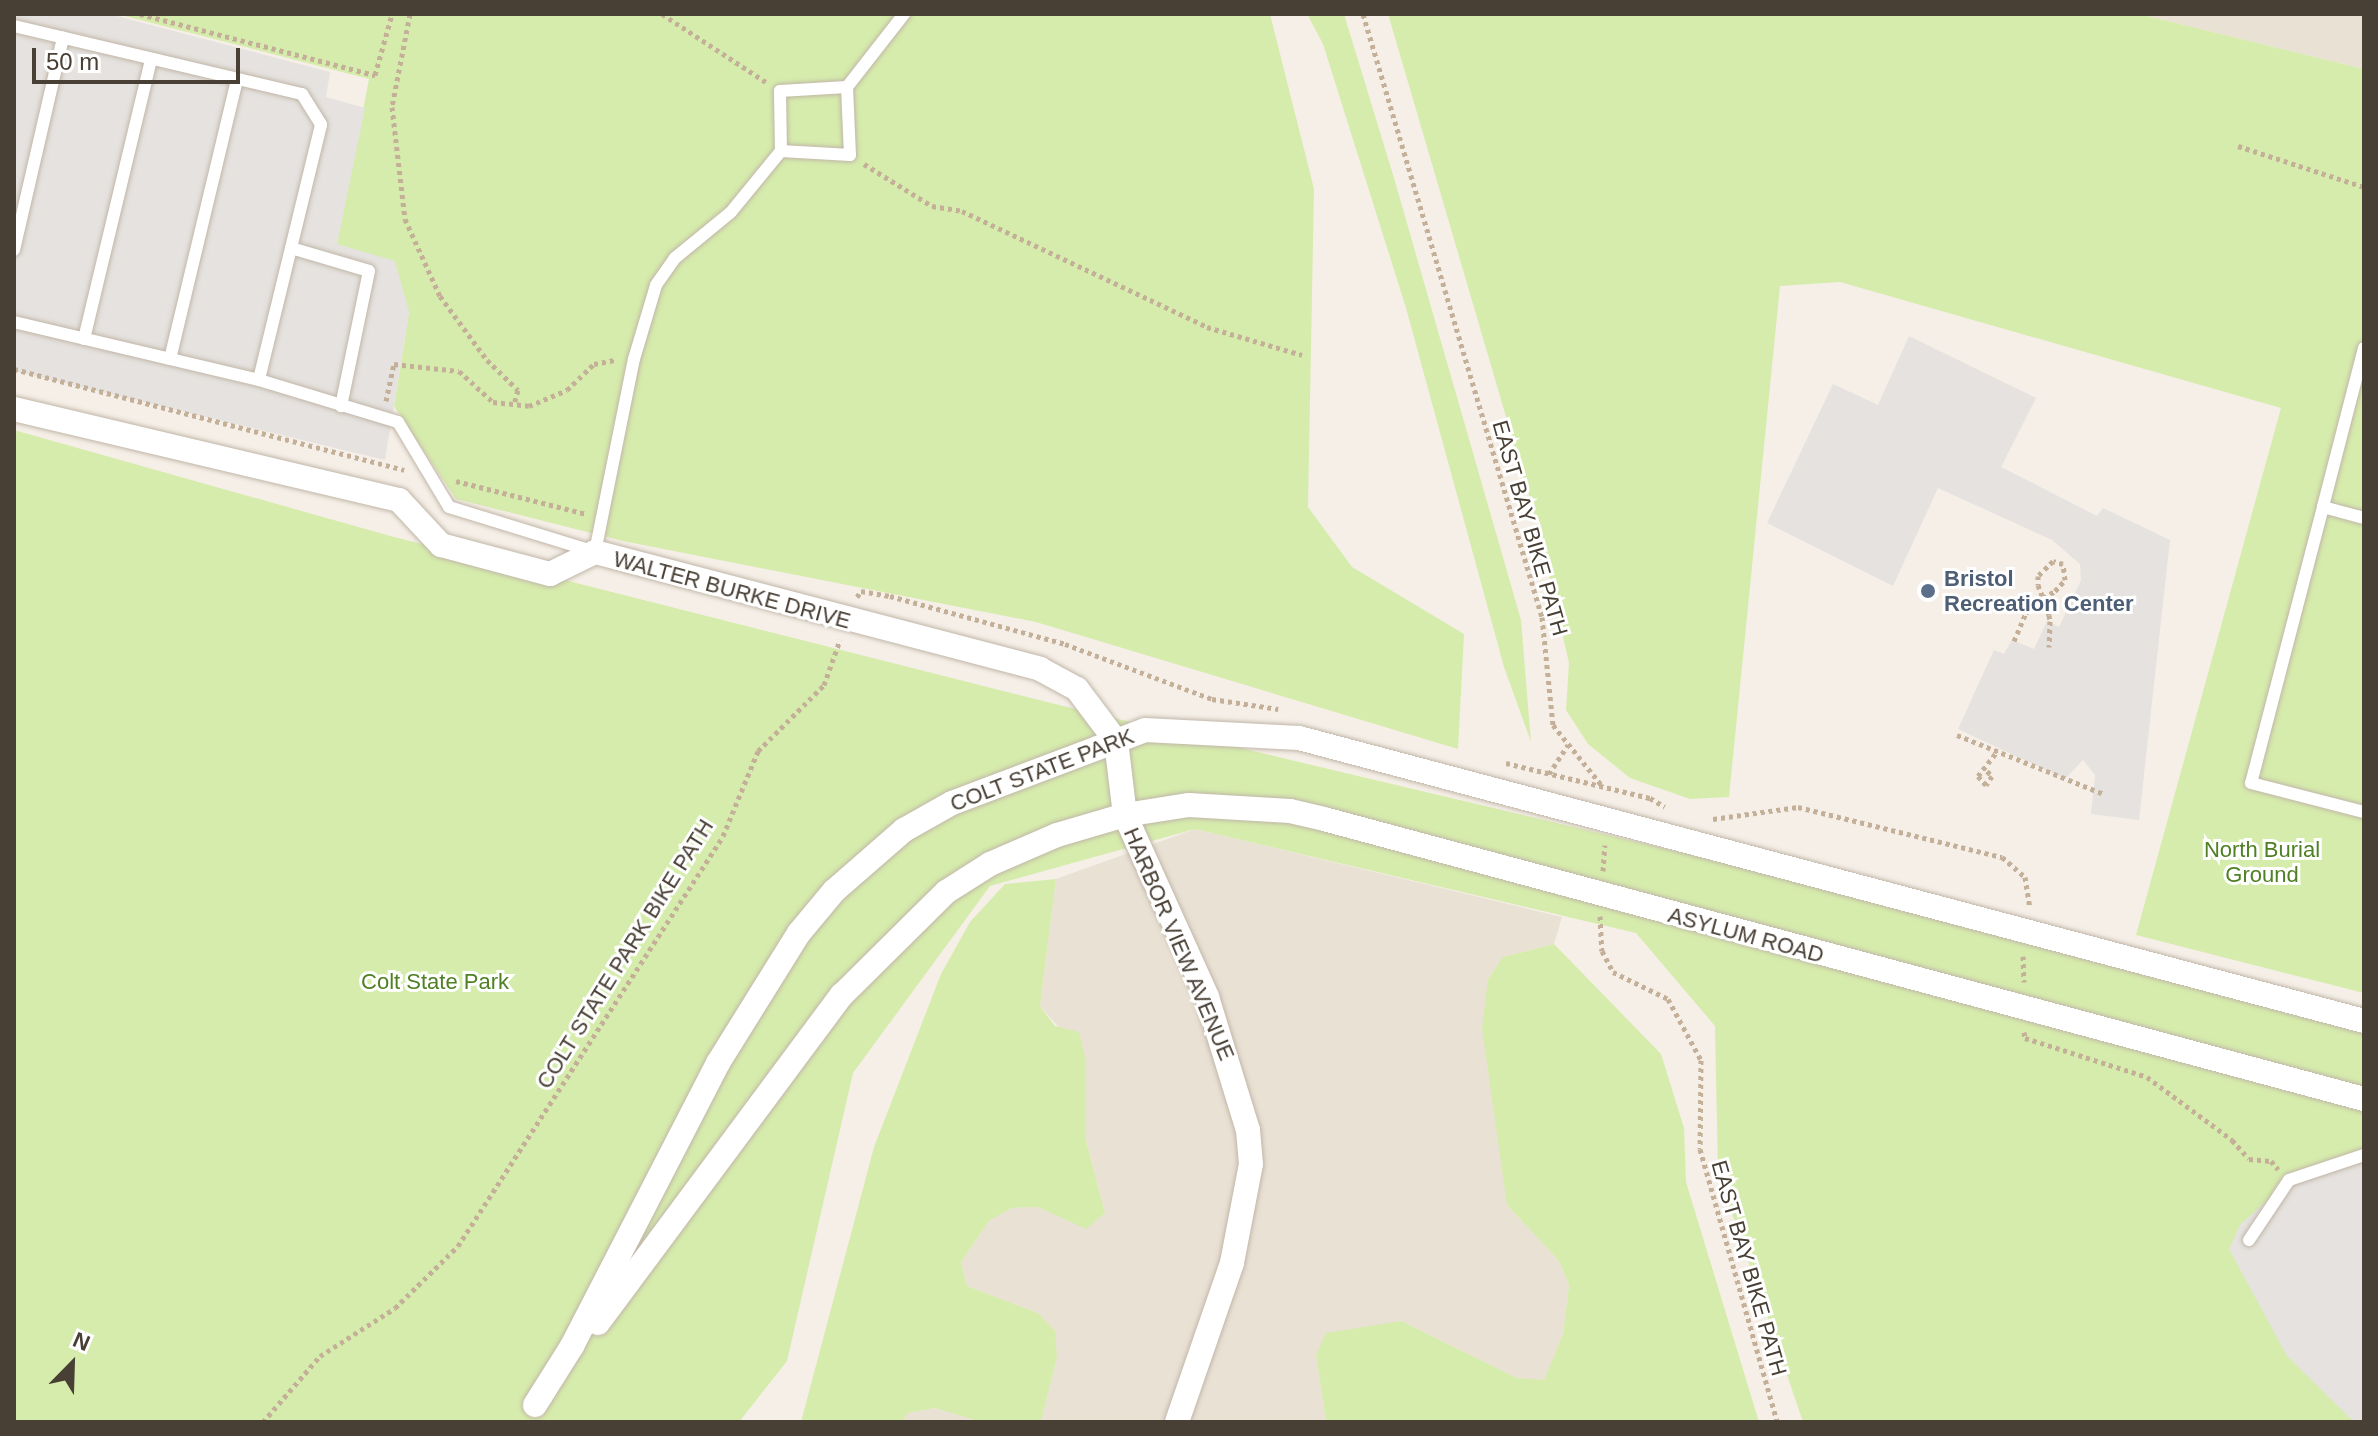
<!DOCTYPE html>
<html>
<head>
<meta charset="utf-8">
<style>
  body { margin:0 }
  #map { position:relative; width:2378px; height:1436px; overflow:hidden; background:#f5efe7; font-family:Helvetica,sans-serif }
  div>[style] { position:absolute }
  .residential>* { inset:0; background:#e9e1d4 }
  .green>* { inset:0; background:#d6ecac }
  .parking>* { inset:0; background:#e5e2df }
  .path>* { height:5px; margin-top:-2.5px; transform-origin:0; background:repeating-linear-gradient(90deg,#c4b098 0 4px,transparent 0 8px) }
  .roads { filter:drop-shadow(0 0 2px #c1b6a8) drop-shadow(0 0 2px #c1b6a8) }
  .lane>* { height:12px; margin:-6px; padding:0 6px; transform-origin:6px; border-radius:6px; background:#fff }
  .street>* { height:24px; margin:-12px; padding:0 12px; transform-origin:12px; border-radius:12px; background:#fff }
  .dots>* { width:22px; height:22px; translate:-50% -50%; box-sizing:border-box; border:4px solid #fff; border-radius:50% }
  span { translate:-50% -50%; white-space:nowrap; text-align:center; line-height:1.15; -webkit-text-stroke:6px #fff; paint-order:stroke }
  .street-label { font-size:22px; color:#483f35 }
  .service-label { font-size:22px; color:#4e5e75; font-weight:700 }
  .left { translate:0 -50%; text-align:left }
  .park-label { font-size:22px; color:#4f8023 }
  .frame { position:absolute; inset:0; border:16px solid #483f35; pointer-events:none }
  .north { position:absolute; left:32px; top:1324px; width:80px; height:80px; -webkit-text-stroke:6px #fff; paint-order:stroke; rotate:23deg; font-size:22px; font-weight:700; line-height:32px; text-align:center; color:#483f35 }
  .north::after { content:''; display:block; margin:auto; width:28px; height:36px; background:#483f35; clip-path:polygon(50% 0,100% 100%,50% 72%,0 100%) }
  .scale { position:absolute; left:32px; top:48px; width:208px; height:36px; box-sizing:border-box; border:4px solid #483f35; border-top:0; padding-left:10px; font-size:24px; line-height:28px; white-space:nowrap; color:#483f35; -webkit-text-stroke:6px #fff; paint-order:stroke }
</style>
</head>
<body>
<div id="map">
  <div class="residential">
    <div style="clip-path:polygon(2139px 14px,2364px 14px,2364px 69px)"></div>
    <div style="clip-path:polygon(1195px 829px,1562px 917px,1554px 944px,1503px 957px,1488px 979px,1507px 1205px,1559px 1261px,1569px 1285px,1563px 1334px,1544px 1381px,1517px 1378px,1401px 1321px,1316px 1355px,1326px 1422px,1041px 1422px,1057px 1357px,1038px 1313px,967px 1286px,961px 1262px,989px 1221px,1012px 1208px,1038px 1207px,1086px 1228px,1105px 1213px,1085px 1137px,1085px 1057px,1040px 1006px,1056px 879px)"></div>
    <div style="clip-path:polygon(935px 1408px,981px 1422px,902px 1422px,908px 1413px)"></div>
  </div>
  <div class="green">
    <div style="clip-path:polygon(117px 14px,1270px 14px,1314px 189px,1308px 507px,1352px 567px,1464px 634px,1458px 749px,1036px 622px,623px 541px,456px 499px,394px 406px,409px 312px,337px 244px,369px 79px)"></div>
    <div style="clip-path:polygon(1307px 14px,1344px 14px,1394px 178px,1521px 620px,1531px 742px,1504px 667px,1406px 308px,1323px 44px)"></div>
    <div style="clip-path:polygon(1388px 14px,2139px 14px,2364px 69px,2364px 993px,2136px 935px,2281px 408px,1840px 282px,1780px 286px,1729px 797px,1690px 799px,1630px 778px,1588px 744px,1566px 710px,1569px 663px,1536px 519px)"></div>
    <div style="clip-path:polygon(14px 430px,394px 537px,1063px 706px,2083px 948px,2364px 1021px,2364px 1422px,1803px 1422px,1718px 1172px,1715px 1026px,1636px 933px,1195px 829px,990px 886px,853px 1073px,787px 1361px,739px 1422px,14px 1422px)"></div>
    <div style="clip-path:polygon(1056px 879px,1040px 1006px,1055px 1026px,1079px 1032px,1085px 1057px,1085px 1137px,1105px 1213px,1086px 1229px,1038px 1207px,1012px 1208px,989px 1221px,961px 1262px,967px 1286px,1038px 1313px,1055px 1331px,1057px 1357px,1041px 1422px,981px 1422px,935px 1408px,908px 1413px,902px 1422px,801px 1422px,874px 1147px,941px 974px,970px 922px,1005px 884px)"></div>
    <div style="clip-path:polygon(1554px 944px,1661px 1054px,1684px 1128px,1686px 1182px,1759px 1422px,1326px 1422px,1316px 1355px,1326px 1333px,1401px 1321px,1517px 1378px,1544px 1380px,1563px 1334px,1569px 1285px,1559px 1261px,1507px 1205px,1482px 1028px,1488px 979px,1503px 957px)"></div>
  </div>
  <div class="parking">
    <div style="clip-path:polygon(14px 14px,109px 14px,330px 72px,326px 97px,365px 108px,337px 244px,395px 261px,409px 312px,385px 460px,14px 371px)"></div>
    <div style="clip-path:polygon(1909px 336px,2036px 398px,2001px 467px,2097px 516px,2103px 508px,2170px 540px,2139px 820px,2091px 814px,2095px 775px,2083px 760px,2065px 779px,1958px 729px,1994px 650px,2004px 654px,2012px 640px,2034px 649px,2047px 621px,2059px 627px,2081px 580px,2080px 564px,2052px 540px,1938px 488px,1893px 586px,1767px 523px,1833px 384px,1878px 405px)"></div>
    <div style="clip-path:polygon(2364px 1158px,2364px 1422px,2354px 1422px,2287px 1356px,2229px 1249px,2240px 1225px,2289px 1180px)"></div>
  </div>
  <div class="path">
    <div style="left:140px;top:14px;width:243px;rotate:14.6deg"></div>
    <div style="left:375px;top:75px;width:63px;rotate:-74.4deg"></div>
    <div style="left:410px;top:14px;width:95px;rotate:101deg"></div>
    <div style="left:392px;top:107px;width:113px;rotate:83.4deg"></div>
    <div style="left:405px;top:219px;width:85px;rotate:65.6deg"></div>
    <div style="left:440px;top:296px;width:79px;rotate:53.7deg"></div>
    <div style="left:487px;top:360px;width:43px;rotate:44.1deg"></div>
    <div style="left:518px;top:390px;width:15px;rotate:106deg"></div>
    <div style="left:662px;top:14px;width:124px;rotate:33.2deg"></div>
    <div style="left:1363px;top:14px;width:629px;rotate:73.47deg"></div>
    <div style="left:1542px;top:617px;width:109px;rotate:84.2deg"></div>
    <div style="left:1553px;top:725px;width:80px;rotate:51.1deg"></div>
    <div style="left:2238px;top:146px;width:133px;rotate:18deg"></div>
    <div style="left:864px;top:164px;width:80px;rotate:31.7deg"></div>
    <div style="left:932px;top:206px;width:30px;rotate:9deg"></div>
    <div style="left:962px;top:211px;width:271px;rotate:25.3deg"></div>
    <div style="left:1207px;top:327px;width:99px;rotate:16.4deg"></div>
    <div style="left:14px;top:369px;width:403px;rotate:14.5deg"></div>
    <div style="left:386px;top:401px;width:38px;rotate:-78deg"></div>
    <div style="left:394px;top:364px;width:65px;rotate:6.1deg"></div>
    <div style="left:459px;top:371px;width:46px;rotate:42.4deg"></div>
    <div style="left:493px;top:402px;width:36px;rotate:6deg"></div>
    <div style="left:529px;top:406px;width:41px;rotate:-22.8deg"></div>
    <div style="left:567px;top:390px;width:37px;rotate:-44deg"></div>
    <div style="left:594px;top:364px;width:21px;rotate:-11deg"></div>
    <div style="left:456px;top:481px;width:134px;rotate:14.2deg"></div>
    <div style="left:857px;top:597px;width:7px;rotate:-56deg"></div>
    <div style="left:861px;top:591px;width:29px;rotate:10deg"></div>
    <div style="left:890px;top:596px;width:181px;rotate:15.3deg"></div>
    <div style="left:1065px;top:644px;width:157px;rotate:20.5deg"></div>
    <div style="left:1212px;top:699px;width:67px;rotate:8.6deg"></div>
    <div style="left:2014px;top:641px;width:30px;rotate:-67deg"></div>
    <div style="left:2026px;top:613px;width:21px;rotate:-43deg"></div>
    <div style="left:2041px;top:599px;width:2px;rotate:-27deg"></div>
    <div style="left:2043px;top:598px;width:14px;rotate:-30deg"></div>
    <div style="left:2055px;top:591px;width:15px;rotate:-48deg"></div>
    <div style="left:2065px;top:580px;width:16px;rotate:-97deg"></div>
    <div style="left:2063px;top:564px;width:10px;rotate:-163deg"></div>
    <div style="left:2053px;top:561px;width:21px;rotate:135deg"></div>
    <div style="left:2038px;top:576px;width:9px;rotate:90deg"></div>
    <div style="left:2038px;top:585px;width:14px;rotate:69deg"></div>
    <div style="left:2043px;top:598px;width:18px;rotate:71deg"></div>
    <div style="left:2049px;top:615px;width:6px;rotate:81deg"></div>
    <div style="left:2050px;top:621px;width:26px;rotate:92deg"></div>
    <div style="left:1957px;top:735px;width:158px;rotate:21.9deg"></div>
    <div style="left:1506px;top:763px;width:148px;rotate:13.7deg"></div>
    <div style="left:1650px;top:798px;width:17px;rotate:31deg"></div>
    <div style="left:1987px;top:771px;width:7px;rotate:45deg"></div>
    <div style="left:1992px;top:776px;width:11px;rotate:124deg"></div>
    <div style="left:1986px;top:785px;width:12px;rotate:-132deg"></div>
    <div style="left:1978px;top:776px;width:31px;rotate:-52deg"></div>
    <div style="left:1549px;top:774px;width:35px;rotate:-57deg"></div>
    <div style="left:1713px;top:819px;width:86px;rotate:-8deg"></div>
    <div style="left:1798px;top:807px;width:210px;rotate:13.8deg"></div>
    <div style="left:2002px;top:857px;width:30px;rotate:41deg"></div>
    <div style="left:2025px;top:877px;width:30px;rotate:81deg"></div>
    <div style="left:1603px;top:871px;width:26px;rotate:-86deg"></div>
    <div style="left:1600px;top:916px;width:35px;rotate:87deg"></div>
    <div style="left:1602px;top:951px;width:24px;rotate:62deg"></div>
    <div style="left:1613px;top:972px;width:61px;rotate:26.1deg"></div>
    <div style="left:1668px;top:999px;width:69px;rotate:61.6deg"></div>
    <div style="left:1701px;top:1060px;width:89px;rotate:90.6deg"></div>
    <div style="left:1700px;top:1149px;width:284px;rotate:74.2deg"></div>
    <div style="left:2023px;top:956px;width:26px;rotate:88deg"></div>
    <div style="left:2024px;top:1032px;width:6px;rotate:81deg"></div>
    <div style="left:2025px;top:1038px;width:128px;rotate:17.7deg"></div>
    <div style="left:2147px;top:1077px;width:106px;rotate:36.5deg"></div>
    <div style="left:2232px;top:1140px;width:25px;rotate:48deg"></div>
    <div style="left:2249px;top:1159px;width:22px;rotate:5deg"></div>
    <div style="left:2271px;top:1161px;width:11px;rotate:49deg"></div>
    <div style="left:263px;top:1422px;width:87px;rotate:-49.2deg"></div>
    <div style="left:320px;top:1356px;width:89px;rotate:-32.6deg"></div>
    <div style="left:395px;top:1308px;width:88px;rotate:-44.5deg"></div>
    <div style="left:458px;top:1246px;width:488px;rotate:-57.1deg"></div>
    <div style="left:723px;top:836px;width:92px;rotate:-67.6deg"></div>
    <div style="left:758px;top:751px;width:93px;rotate:-45deg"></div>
    <div style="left:824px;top:685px;width:48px;rotate:-70.4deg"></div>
  </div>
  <div class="roads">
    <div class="lane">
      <div style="left:14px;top:26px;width:296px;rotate:13.3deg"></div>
      <div style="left:302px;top:94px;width:36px;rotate:58deg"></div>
      <div style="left:321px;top:125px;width:262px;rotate:103.7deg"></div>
      <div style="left:259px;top:380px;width:252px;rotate:-166.7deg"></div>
      <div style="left:847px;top:87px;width:93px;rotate:-52deg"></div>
      <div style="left:291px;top:248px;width:81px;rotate:16.4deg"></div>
      <div style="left:369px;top:271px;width:138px;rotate:101.7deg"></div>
      <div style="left:14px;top:250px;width:218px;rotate:-77deg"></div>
      <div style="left:84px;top:339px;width:288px;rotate:-76.5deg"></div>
      <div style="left:2364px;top:348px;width:164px;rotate:104.5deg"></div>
      <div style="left:2323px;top:507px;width:42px;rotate:15deg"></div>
      <div style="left:170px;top:359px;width:288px;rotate:-76.5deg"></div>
      <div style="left:259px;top:380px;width:145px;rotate:16.8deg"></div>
      <div style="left:398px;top:422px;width:99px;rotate:59deg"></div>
      <div style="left:449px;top:507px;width:153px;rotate:17.1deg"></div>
      <div style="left:595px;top:552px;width:197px;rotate:-78.6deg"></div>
      <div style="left:634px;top:359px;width:77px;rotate:-73.4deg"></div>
      <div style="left:656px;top:285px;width:33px;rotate:-55deg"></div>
      <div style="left:675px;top:258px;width:72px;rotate:-39.4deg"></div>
      <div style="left:731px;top:212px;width:79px;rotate:-50.7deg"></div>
      <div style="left:781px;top:151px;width:60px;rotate:-91deg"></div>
      <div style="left:780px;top:91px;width:67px;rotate:-3.4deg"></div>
      <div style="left:847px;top:87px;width:68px;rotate:87.5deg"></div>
      <div style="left:850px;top:155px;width:69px;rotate:-176.7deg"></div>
      <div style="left:2323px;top:507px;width:285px;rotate:104.6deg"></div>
      <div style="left:2251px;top:783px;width:117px;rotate:14.4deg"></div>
      <div style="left:2249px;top:1240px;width:72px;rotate:-56.3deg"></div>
      <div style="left:2289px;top:1180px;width:79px;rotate:-18.4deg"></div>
    </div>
    <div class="street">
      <div style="left:14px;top:409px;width:396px;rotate:13.3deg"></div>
      <div style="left:399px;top:500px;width:62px;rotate:47deg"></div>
      <div style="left:441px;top:545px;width:113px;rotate:14.9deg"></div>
      <div style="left:550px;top:574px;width:50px;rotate:-26.1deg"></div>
      <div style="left:595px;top:552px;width:460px;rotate:14.7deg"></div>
      <div style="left:1040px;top:669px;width:42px;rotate:28.4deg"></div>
      <div style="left:1077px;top:689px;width:65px;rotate:53.1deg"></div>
      <div style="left:1116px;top:741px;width:75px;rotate:83.1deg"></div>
      <div style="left:1125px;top:815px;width:200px;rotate:65.7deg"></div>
      <div style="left:1207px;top:997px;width:139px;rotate:72.9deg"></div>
      <div style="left:1248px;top:1130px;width:34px;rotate:85deg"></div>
      <div style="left:1251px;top:1164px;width:101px;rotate:100.9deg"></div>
      <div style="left:1232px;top:1263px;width:168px;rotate:109.1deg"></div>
      <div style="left:598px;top:1323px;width:409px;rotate:-53.4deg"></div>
      <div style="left:842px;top:995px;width:146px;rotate:-44.7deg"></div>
      <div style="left:946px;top:892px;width:52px;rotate:-32.5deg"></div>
      <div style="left:990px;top:864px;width:73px;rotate:-23.4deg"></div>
      <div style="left:1057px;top:835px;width:71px;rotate:-16.4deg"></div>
      <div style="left:1125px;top:815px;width:65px;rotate:-8.9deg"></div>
      <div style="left:1189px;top:805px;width:101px;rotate:3.4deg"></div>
      <div style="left:1290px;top:811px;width:35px;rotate:13deg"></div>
      <div style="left:1324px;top:819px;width:1077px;rotate:15.07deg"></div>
      <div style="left:535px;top:1405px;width:70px;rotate:-57.9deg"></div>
      <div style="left:572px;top:1346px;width:318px;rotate:-62.7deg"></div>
      <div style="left:718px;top:1063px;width:153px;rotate:-58.1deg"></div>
      <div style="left:799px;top:933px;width:55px;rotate:-50.2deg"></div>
      <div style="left:834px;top:891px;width:93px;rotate:-41.1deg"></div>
      <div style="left:904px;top:830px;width:55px;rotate:-29.4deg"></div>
      <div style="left:952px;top:803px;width:206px;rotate:-20.7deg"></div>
      <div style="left:1145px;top:730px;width:154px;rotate:3deg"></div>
      <div style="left:1299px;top:738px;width:1102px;rotate:14.88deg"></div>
    </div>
  </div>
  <div class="dots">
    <div style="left:1928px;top:591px;background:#5c6f8a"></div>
  </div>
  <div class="street-label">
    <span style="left:1530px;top:528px;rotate:74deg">EAST BAY BIKE PATH</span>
    <span style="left:732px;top:590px;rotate:15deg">WALTER BURKE DRIVE</span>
    <span style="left:1042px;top:770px;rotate:-21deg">COLT STATE PARK</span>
    <span style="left:1746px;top:935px;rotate:15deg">ASYLUM ROAD</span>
    <span style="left:1179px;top:944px;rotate:67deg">HARBOR VIEW AVENUE</span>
    <span style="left:625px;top:954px;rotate:-58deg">COLT STATE PARK BIKE PATH</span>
    <span style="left:1749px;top:1268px;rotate:74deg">EAST BAY BIKE PATH</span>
  </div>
  <div class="service-label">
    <span class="left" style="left:1944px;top:591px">Bristol<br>Recreation Center</span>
  </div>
  <div class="park-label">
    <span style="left:2262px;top:862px">North Burial<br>Ground</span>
    <span style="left:435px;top:982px">Colt State Park</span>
  </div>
  <div class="frame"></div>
  <div class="north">N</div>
  <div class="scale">50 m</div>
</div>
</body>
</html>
